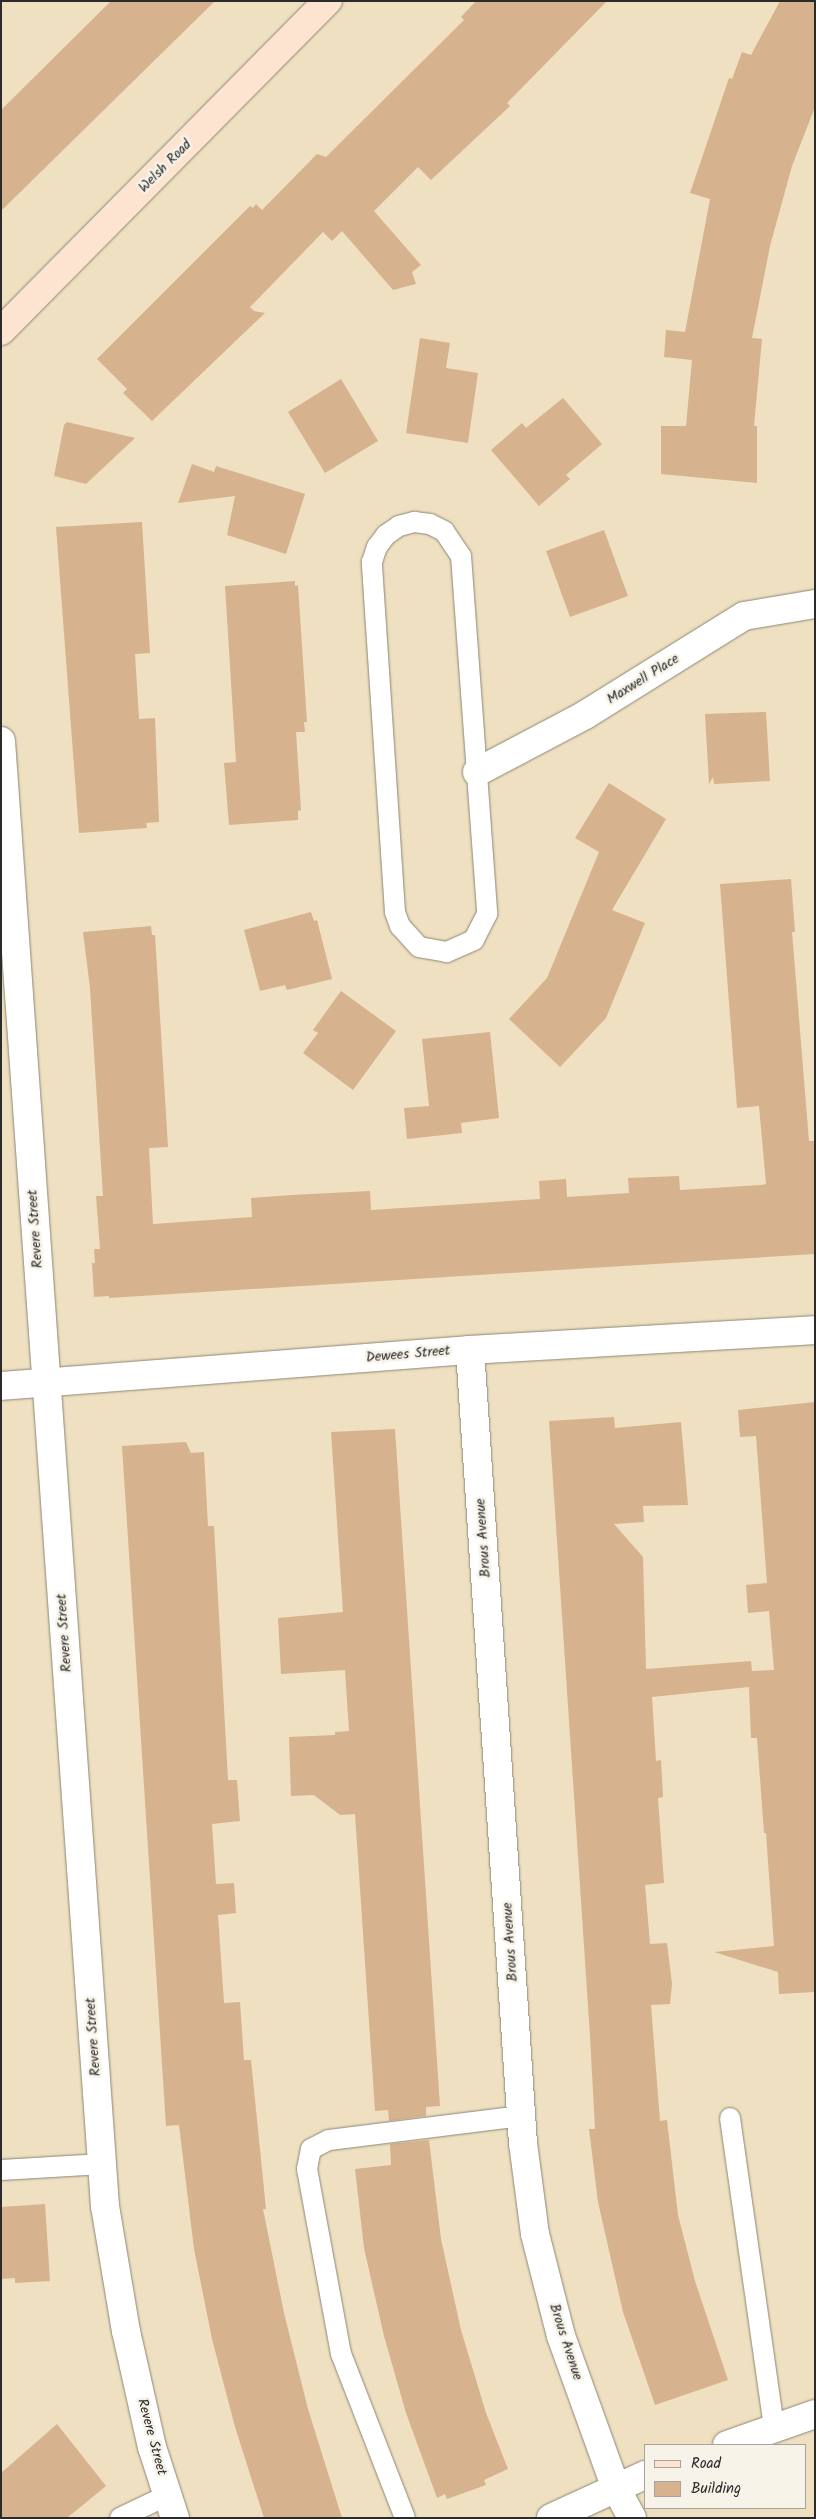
<!DOCTYPE html>
<html>
<head>
<meta charset="utf-8">
<style>
  body { margin:0 }
  #map { position:relative; width:816px; height:2519px; overflow:hidden; background:#eee0c0; font-family:Kalam,sans-serif }
  div>[style] { position:absolute }
  .building>* { inset:0; background:#d7b28e }
  .roads { filter:drop-shadow(0 0 1px #8c8676) drop-shadow(0 0 1px #8c8676) }
  .lane>* { height:20px; margin:-10px; padding:0 10px; transform-origin:10px; border-radius:10px; background:#fff }
  .street>* { height:28px; margin:-14px; padding:0 14px; transform-origin:14px; border-radius:14px; background:#fff }
  .secondary>* { height:28px; margin:-14px; padding:0 14px; transform-origin:14px; border-radius:14px; background:#fde4d0 }
  span { translate:-50% -50%; white-space:nowrap; text-align:center; line-height:1.15; -webkit-text-stroke:5px #f7f3e8; paint-order:stroke }
  .street-label { font-size:14px; color:#2b2b2b }
  .frame { position:absolute; inset:0; border:2px solid #2b2b2b; pointer-events:none }
  .legend { position:absolute; left:644px; top:2444px; width:162px; height:65px; box-sizing:border-box; background:#f7f3e8; border:1px solid #a5a39c; margin:0; padding:6px 9px; list-style:none; font-size:15px; color:#2b2b2b }
  .legend li { display:flex; align-items:center; gap:10px; height:25px }
  .legend b { width:25px; border:1px solid #a5a39c }
</style>
</head>
<body>
<div id="map">
  <div class="building">
    <div style="clip-path:polygon(111px 1px,215px 1px,1px 211px,1px 110px)"></div>
    <div style="clip-path:polygon(476px 1px,607px 1px,507px 103px,510px 106px,431px 180px,418px 167px,374px 211px,421px 265px,412px 272px,416px 284px,393px 290px,342px 231px,332px 241px,323px 232px,250px 307px,254px 311px,265px 313px,152px 421px,123px 393px,127px 389px,97px 359px,250px 206px,253px 208px,256px 204px,262px 210px,317px 154px,326px 157px,464px 20px,461px 17px)"></div>
    <div style="clip-path:polygon(780px 1px,815px 1px,815px 107px,792px 166px,770px 246px,752px 338px,762px 339px,754px 426px,757px 426px,757px 483px,661px 474px,661px 426px,686px 426px,692px 360px,664px 357px,666px 330px,685px 332px,710px 199px,690px 193px,729px 78px,732px 79px,742px 52px,751px 55px)"></div>
    <div style="clip-path:polygon(420px 338px,450px 343px,446px 368px,478px 373px,468px 443px,406px 433px)"></div>
    <div style="clip-path:polygon(341px 379px,378px 441px,325px 473px,288px 412px)"></div>
    <div style="clip-path:polygon(563px 398px,602px 444px,566px 475px,570px 479px,539px 506px,491px 450px,522px 423px,526px 428px)"></div>
    <div style="clip-path:polygon(67px 422px,135px 438px,86px 484px,54px 476px,64px 425px)"></div>
    <div style="clip-path:polygon(192px 464px,214px 472px,216px 466px,305px 494px,286px 554px,227px 535px,235px 496px,178px 503px)"></div>
    <div style="clip-path:polygon(142px 522px,150px 653px,135px 654px,139px 719px,155px 718px,159px 822px,146px 823px,147px 828px,79px 833px,56px 527px)"></div>
    <div style="clip-path:polygon(604px 530px,628px 596px,570px 617px,546px 551px)"></div>
    <div style="clip-path:polygon(295px 581px,295px 586px,298px 585px,307px 722px,304px 722px,305px 732px,296px 732px,301px 810px,298px 811px,298px 820px,229px 825px,224px 763px,236px 762px,225px 586px)"></div>
    <div style="clip-path:polygon(766px 712px,770px 781px,714px 784px,713px 777px,709px 784px,705px 714px)"></div>
    <div style="clip-path:polygon(609px 783px,666px 819px,612px 910px,645px 923px,606px 1018px,560px 1067px,509px 1019px,547px 978px,599px 852px,575px 838px)"></div>
    <div style="clip-path:polygon(791px 879px,795px 932px,792px 932px,809px 1141px,814px 1141px,815px 1254px,109px 1298px,109px 1296px,94px 1297px,92px 1263px,95px 1263px,94px 1249px,100px 1249px,96px 1196px,103px 1196px,90px 988px,83px 932px,151px 926px,152px 935px,155px 935px,168px 1147px,149px 1148px,153px 1224px,252px 1217px,251px 1198px,292px 1195px,370px 1191px,371px 1210px,540px 1199px,539px 1181px,566px 1179px,567px 1197px,629px 1193px,628px 1178px,679px 1176px,680px 1190px,761px 1185px,766px 1184px,759px 1106px,737px 1108px,720px 884px)"></div>
    <div style="clip-path:polygon(311px 912px,314px 921px,317px 920px,332px 979px,287px 990px,285px 985px,260px 991px,244px 930px)"></div>
    <div style="clip-path:polygon(341px 991px,396px 1031px,353px 1090px,303px 1053px,318px 1033px,313px 1030px)"></div>
    <div style="clip-path:polygon(490px 1032px,499px 1118px,461px 1123px,462px 1133px,407px 1139px,404px 1108px,429px 1106px,422px 1039px)"></div>
    <div style="clip-path:polygon(815px 1402px,815px 1992px,779px 1994px,778px 1972px,714px 1952px,774px 1946px,766px 1833px,764px 1833px,757px 1738px,751px 1738px,749px 1687px,652px 1697px,656px 1761px,661px 1760px,663px 1797px,658px 1798px,664px 1883px,645px 1885px,650px 1944px,667px 1943px,672px 1984px,670px 2004px,651px 2005px,660px 2121px,667px 2120px,678px 2215px,695px 2281px,728px 2380px,655px 2405px,623px 2312px,598px 2202px,589px 2129px,595px 2129px,590px 2036px,549px 1421px,614px 1417px,615px 1428px,681px 1422px,688px 1505px,643px 1506px,644px 1522px,614px 1524px,643px 1557px,646px 1669px,751px 1661px,752px 1671px,774px 1670px,769px 1611px,748px 1613px,746px 1585px,767px 1583px,756px 1436px,740px 1437px,738px 1410px)"></div>
    <div style="clip-path:polygon(395px 1429px,440px 2106px,426px 2107px,426px 2116px,389px 2121px,388px 2110px,375px 2111px,355px 1814px,340px 1815px,314px 1795px,291px 1796px,289px 1737px,335px 1735px,335px 1732px,349px 1731px,345px 1670px,281px 1674px,278px 1618px,343px 1612px,331px 1432px)"></div>
    <div style="clip-path:polygon(186px 1442px,191px 1453px,204px 1452px,208px 1526px,214px 1526px,228px 1780px,237px 1780px,240px 1821px,212px 1824px,216px 1884px,234px 1883px,236px 1913px,218px 1915px,224px 2003px,240px 2002px,244px 2060px,251px 2060px,266px 2209px,263px 2209px,284px 2313px,308px 2409px,342px 2518px,264px 2518px,235px 2427px,212px 2339px,194px 2249px,179px 2125px,166px 2126px,122px 1446px)"></div>
    <div style="clip-path:polygon(429px 2140px,441px 2239px,461px 2330px,486px 2413px,508px 2469px,484px 2480px,486px 2485px,447px 2499px,445px 2494px,437px 2498px,406px 2413px,384px 2336px,364px 2248px,355px 2169px,391px 2165px,390px 2144px)"></div>
    <div style="clip-path:polygon(45px 2204px,50px 2281px,15px 2283px,15px 2278px,1px 2279px,1px 2207px)"></div>
    <div style="clip-path:polygon(57px 2424px,106px 2486px,67px 2518px,1px 2518px,1px 2473px)"></div>
  </div>
  <div class="roads">
    <div class="lane">
      <div style="left:414px;top:522px;width:16px;rotate:7deg"></div>
      <div style="left:430px;top:524px;width:16px;rotate:27deg"></div>
      <div style="left:444px;top:531px;width:30px;rotate:56deg"></div>
      <div style="left:461px;top:556px;width:359px;rotate:85.8deg"></div>
      <div style="left:487px;top:914px;width:29px;rotate:117deg"></div>
      <div style="left:474px;top:940px;width:30px;rotate:156deg"></div>
      <div style="left:447px;top:952px;width:28px;rotate:-170deg"></div>
      <div style="left:419px;top:947px;width:28px;rotate:-132deg"></div>
      <div style="left:400px;top:926px;width:15px;rotate:-110deg"></div>
      <div style="left:395px;top:912px;width:351px;rotate:-93.8deg"></div>
      <div style="left:372px;top:562px;width:16px;rotate:-72deg"></div>
      <div style="left:377px;top:547px;width:15px;rotate:-53deg"></div>
      <div style="left:386px;top:535px;width:16px;rotate:-35deg"></div>
      <div style="left:399px;top:526px;width:16px;rotate:-15deg"></div>
      <div style="left:730px;top:2118px;width:313px;rotate:81.9deg"></div>
      <div style="left:1px;top:2170px;width:102px;rotate:-3.4deg"></div>
      <div style="left:120px;top:2518px;width:53px;rotate:-25.6deg"></div>
      <div style="left:405px;top:2518px;width:176px;rotate:-111.3deg"></div>
      <div style="left:341px;top:2354px;width:188px;rotate:-100.4deg"></div>
      <div style="left:307px;top:2169px;width:20px;rotate:-79deg"></div>
      <div style="left:311px;top:2149px;width:20px;rotate:-27deg"></div>
      <div style="left:329px;top:2140px;width:194px;rotate:-7.1deg"></div>
    </div>
    <div class="street">
      <div style="left:1px;top:741px;width:1469px;rotate:85.94deg"></div>
      <div style="left:105px;top:2206px;width:127px;rotate:80.5deg"></div>
      <div style="left:126px;top:2331px;width:119px;rotate:77.4deg"></div>
      <div style="left:152px;top:2447px;width:75px;rotate:72.1deg"></div>
      <div style="left:477px;top:772px;width:122px;rotate:-27.8deg"></div>
      <div style="left:585px;top:715px;width:187px;rotate:-31.9deg"></div>
      <div style="left:744px;top:616px;width:72px;rotate:-9.6deg"></div>
      <div style="left:470px;top:1350px;width:795px;rotate:86.18deg"></div>
      <div style="left:523px;top:2143px;width:92px;rotate:82.5deg"></div>
      <div style="left:535px;top:2234px;width:105px;rotate:75.7deg"></div>
      <div style="left:561px;top:2336px;width:159px;rotate:70.2deg"></div>
      <div style="left:615px;top:2486px;width:36px;rotate:62deg"></div>
      <div style="left:1px;top:1386px;width:470px;rotate:-4.4deg"></div>
      <div style="left:470px;top:1350px;width:346px;rotate:-3.3deg"></div>
      <div style="left:727px;top:2445px;width:93px;rotate:-19.4deg"></div>
      <div style="left:551px;top:2518px;width:103px;rotate:-24.6deg"></div>
    </div>
    <div class="secondary">
      <div style="left:1px;top:331px;width:465px;rotate:-45.3deg"></div>
    </div>
  </div>
  <div class="street-label">
    <span style="left:165px;top:166px;rotate:-45deg">Welsh Road</span>
    <span style="left:643px;top:679px;rotate:-32deg">Maxwell Place</span>
    <span style="left:35px;top:1229px;rotate:-94deg">Revere Street</span>
    <span style="left:408px;top:1354px;rotate:-5deg">Dewees Street</span>
    <span style="left:483px;top:1538px;rotate:-94deg">Brous Avenue</span>
    <span style="left:64px;top:1633px;rotate:-94deg">Revere Street</span>
    <span style="left:510px;top:1942px;rotate:-94deg">Brous Avenue</span>
    <span style="left:93px;top:2037px;rotate:-94deg">Revere Street</span>
    <span style="left:566px;top:2342px;rotate:72deg">Brous Avenue</span>
    <span style="left:152px;top:2437px;rotate:75deg">Revere Street</span>
  </div>
  <div class="frame"></div>
  <ul class="legend">
  <li><b style="height:6px;background:#fde4d0"></b>Road</li>
  <li><b style="height:14px;background:#d7b28e"></b>Building</li>
  </ul>
</div>
</body>
</html>
